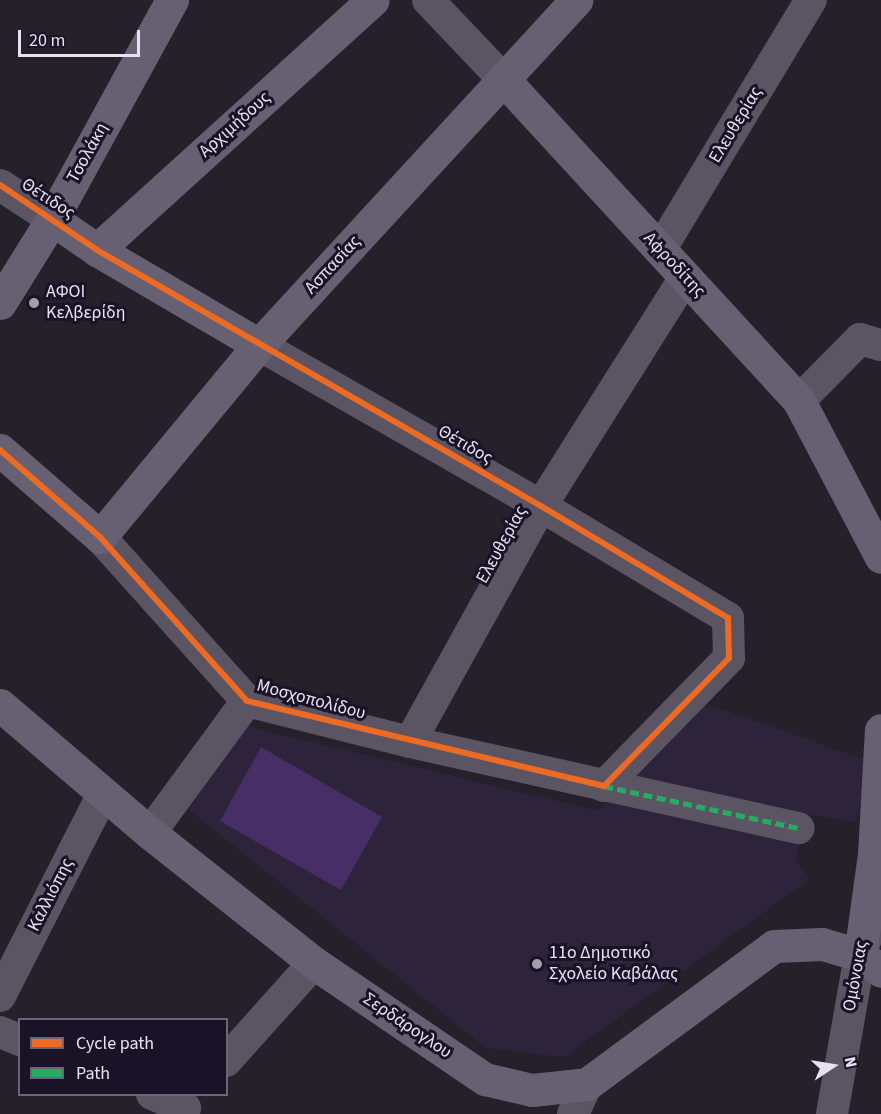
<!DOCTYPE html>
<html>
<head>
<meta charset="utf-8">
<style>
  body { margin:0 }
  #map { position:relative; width:881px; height:1114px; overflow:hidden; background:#25212b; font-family:"Source Sans 3",sans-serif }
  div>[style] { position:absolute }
  .built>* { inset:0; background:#2d233b }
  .green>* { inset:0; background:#482e67 }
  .street>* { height:32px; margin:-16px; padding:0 16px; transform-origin:16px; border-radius:16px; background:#5b5463 }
  .secondary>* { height:33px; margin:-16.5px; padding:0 16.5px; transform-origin:16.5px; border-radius:16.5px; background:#675f72 }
  .quiet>* { height:4.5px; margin-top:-2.25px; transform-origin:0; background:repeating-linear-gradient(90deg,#26ab63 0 9px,transparent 0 13.5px) }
  .cycleway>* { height:6px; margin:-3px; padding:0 3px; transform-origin:3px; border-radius:3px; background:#ed6a23 }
  .dots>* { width:16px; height:16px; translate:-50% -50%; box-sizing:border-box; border:3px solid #1a1226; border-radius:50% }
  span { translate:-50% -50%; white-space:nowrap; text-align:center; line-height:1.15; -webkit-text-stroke:6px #1a1226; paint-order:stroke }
  .street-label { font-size:18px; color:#e7e2f0 }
  .poi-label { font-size:18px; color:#e7e2f0 }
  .left { translate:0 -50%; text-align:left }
  .legend { position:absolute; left:18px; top:1018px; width:210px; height:78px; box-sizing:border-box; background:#1a1226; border:2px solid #6c6577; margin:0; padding:8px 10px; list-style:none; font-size:18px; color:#e7e2f0 }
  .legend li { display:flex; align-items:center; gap:12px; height:30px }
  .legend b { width:30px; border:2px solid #6c6577 }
  .north { position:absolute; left:803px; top:1036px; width:60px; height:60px; -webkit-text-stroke:4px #1a1226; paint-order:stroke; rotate:78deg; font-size:16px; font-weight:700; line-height:24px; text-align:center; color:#e7e2f0 }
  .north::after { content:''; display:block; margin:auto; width:21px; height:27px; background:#e7e2f0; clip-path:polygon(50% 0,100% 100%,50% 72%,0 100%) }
  .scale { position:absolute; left:18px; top:30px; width:122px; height:27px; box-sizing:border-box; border:3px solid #e7e2f0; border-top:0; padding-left:8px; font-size:18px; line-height:21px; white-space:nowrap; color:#e7e2f0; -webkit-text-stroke:4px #1a1226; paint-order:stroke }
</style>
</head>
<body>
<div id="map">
  <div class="built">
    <div style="clip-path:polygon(701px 702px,869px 761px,856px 822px,806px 814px,796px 859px,810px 879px,564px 1057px,486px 1048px,189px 810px,238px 729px,245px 726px,599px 811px)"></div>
  </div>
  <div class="green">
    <div style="clip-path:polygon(261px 747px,382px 817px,341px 890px,220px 821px)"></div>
  </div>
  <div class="street">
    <div style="left:428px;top:0;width:110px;rotate:46.5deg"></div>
    <div style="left:0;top:185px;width:62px;rotate:33.2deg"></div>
    <div style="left:660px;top:250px;width:292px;rotate:-58.9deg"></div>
    <div style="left:259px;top:345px;width:325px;rotate:29.7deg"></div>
    <div style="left:541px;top:506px;width:218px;rotate:30.9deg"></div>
    <div style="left:728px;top:618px;width:40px;rotate:88.6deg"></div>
    <div style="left:729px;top:658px;width:179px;rotate:134.3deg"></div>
    <div style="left:799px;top:401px;width:87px;rotate:-45.5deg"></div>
    <div style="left:860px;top:339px;width:22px;rotate:16deg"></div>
    <div style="left:100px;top:537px;width:220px;rotate:48.1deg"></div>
    <div style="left:247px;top:701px;width:168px;rotate:14.1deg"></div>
    <div style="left:410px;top:742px;width:398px;rotate:12.5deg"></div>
    <div style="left:410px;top:742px;width:270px;rotate:-61deg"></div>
    <div style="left:541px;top:506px;width:271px;rotate:-57.8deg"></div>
    <div style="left:150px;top:833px;width:164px;rotate:-53.7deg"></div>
    <div style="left:0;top:996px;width:227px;rotate:-63deg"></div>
    <div style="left:0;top:1032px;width:22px;rotate:22deg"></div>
    <div style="left:226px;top:1061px;width:132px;rotate:-48.1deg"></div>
    <div style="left:152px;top:1094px;width:36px;rotate:23deg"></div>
    <div style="left:573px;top:1114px;width:33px;rotate:-65deg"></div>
    <div style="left:832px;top:1114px;width:161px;rotate:-80deg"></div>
    <div style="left:860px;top:955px;width:23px;rotate:-70deg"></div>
  </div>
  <div class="secondary">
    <div style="left:504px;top:80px;width:436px;rotate:47.4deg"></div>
    <div style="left:799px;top:401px;width:176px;rotate:62.3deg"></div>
    <div style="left:52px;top:219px;width:55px;rotate:34.6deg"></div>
    <div style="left:97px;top:250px;width:188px;rotate:30.4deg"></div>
    <div style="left:97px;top:250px;width:372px;rotate:-42.2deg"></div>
    <div style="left:0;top:303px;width:99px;rotate:-58.2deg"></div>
    <div style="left:52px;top:219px;width:250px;rotate:-61.3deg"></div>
    <div style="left:0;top:450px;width:133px;rotate:41deg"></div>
    <div style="left:100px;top:537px;width:249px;rotate:-50.4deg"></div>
    <div style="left:259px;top:345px;width:469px;rotate:-47.4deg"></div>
    <div style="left:0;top:705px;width:197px;rotate:40.5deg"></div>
    <div style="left:150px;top:833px;width:209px;rotate:38.4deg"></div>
    <div style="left:314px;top:963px;width:207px;rotate:34.2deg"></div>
    <div style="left:485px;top:1079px;width:48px;rotate:13.2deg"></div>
    <div style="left:532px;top:1090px;width:55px;rotate:-6.2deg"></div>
    <div style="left:587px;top:1084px;width:232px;rotate:-36.4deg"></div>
    <div style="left:774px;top:946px;width:48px;rotate:-2.4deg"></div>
    <div style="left:822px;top:944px;width:40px;rotate:16deg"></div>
    <div style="left:860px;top:955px;width:26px;rotate:37deg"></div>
    <div style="left:860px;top:955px;width:102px;rotate:-82.1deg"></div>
    <div style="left:874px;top:854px;width:124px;rotate:-86.8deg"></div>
  </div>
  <div class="quiet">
    <div style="left:604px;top:786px;width:199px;rotate:12.2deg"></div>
  </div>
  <div class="cycleway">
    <div style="left:0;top:185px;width:117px;rotate:33.8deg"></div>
    <div style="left:97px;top:250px;width:513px;rotate:29.97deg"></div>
    <div style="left:541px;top:506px;width:218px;rotate:30.9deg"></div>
    <div style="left:728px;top:618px;width:40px;rotate:88.6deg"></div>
    <div style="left:729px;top:658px;width:179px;rotate:134.3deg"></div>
    <div style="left:604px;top:786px;width:367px;rotate:-166.6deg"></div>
    <div style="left:247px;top:701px;width:220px;rotate:-131.9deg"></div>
    <div style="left:100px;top:537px;width:133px;rotate:-139deg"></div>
  </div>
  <div class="dots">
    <div style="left:34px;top:303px;background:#a39eab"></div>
    <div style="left:537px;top:964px;background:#a39eab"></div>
  </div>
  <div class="street-label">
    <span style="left:235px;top:125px;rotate:-42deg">Αρχιμήδους</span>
    <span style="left:736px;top:125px;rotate:-59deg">Ελευθερίας</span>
    <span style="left:88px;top:153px;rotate:-61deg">Τσολάκη</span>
    <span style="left:48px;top:199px;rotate:33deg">Θέτιδος</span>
    <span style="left:333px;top:265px;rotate:-47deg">Ασπασίας</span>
    <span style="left:674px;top:265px;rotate:47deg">Αφροδίτης</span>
    <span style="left:465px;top:445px;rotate:30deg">Θέτιδος</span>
    <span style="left:502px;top:545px;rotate:-61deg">Ελευθερίας</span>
    <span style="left:311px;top:700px;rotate:15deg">Μοσχοπολίδου</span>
    <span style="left:51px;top:895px;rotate:-63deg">Καλλιόπης</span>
    <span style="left:856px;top:976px;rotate:-80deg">Ομόνοιας</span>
    <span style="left:407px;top:1026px;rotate:34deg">Σερδάρογλου</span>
  </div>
  <div class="poi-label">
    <span class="left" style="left:46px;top:303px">ΑΦΟΙ<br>Κελβερίδη</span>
    <span class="left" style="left:549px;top:964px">11ο Δημοτικό<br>Σχολείο Καβάλας</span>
  </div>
  <ul class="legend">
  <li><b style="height:8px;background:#ed6a23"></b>Cycle path</li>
  <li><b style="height:8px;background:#26ab63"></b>Path</li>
  </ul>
  <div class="north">N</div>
  <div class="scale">20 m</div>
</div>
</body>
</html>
